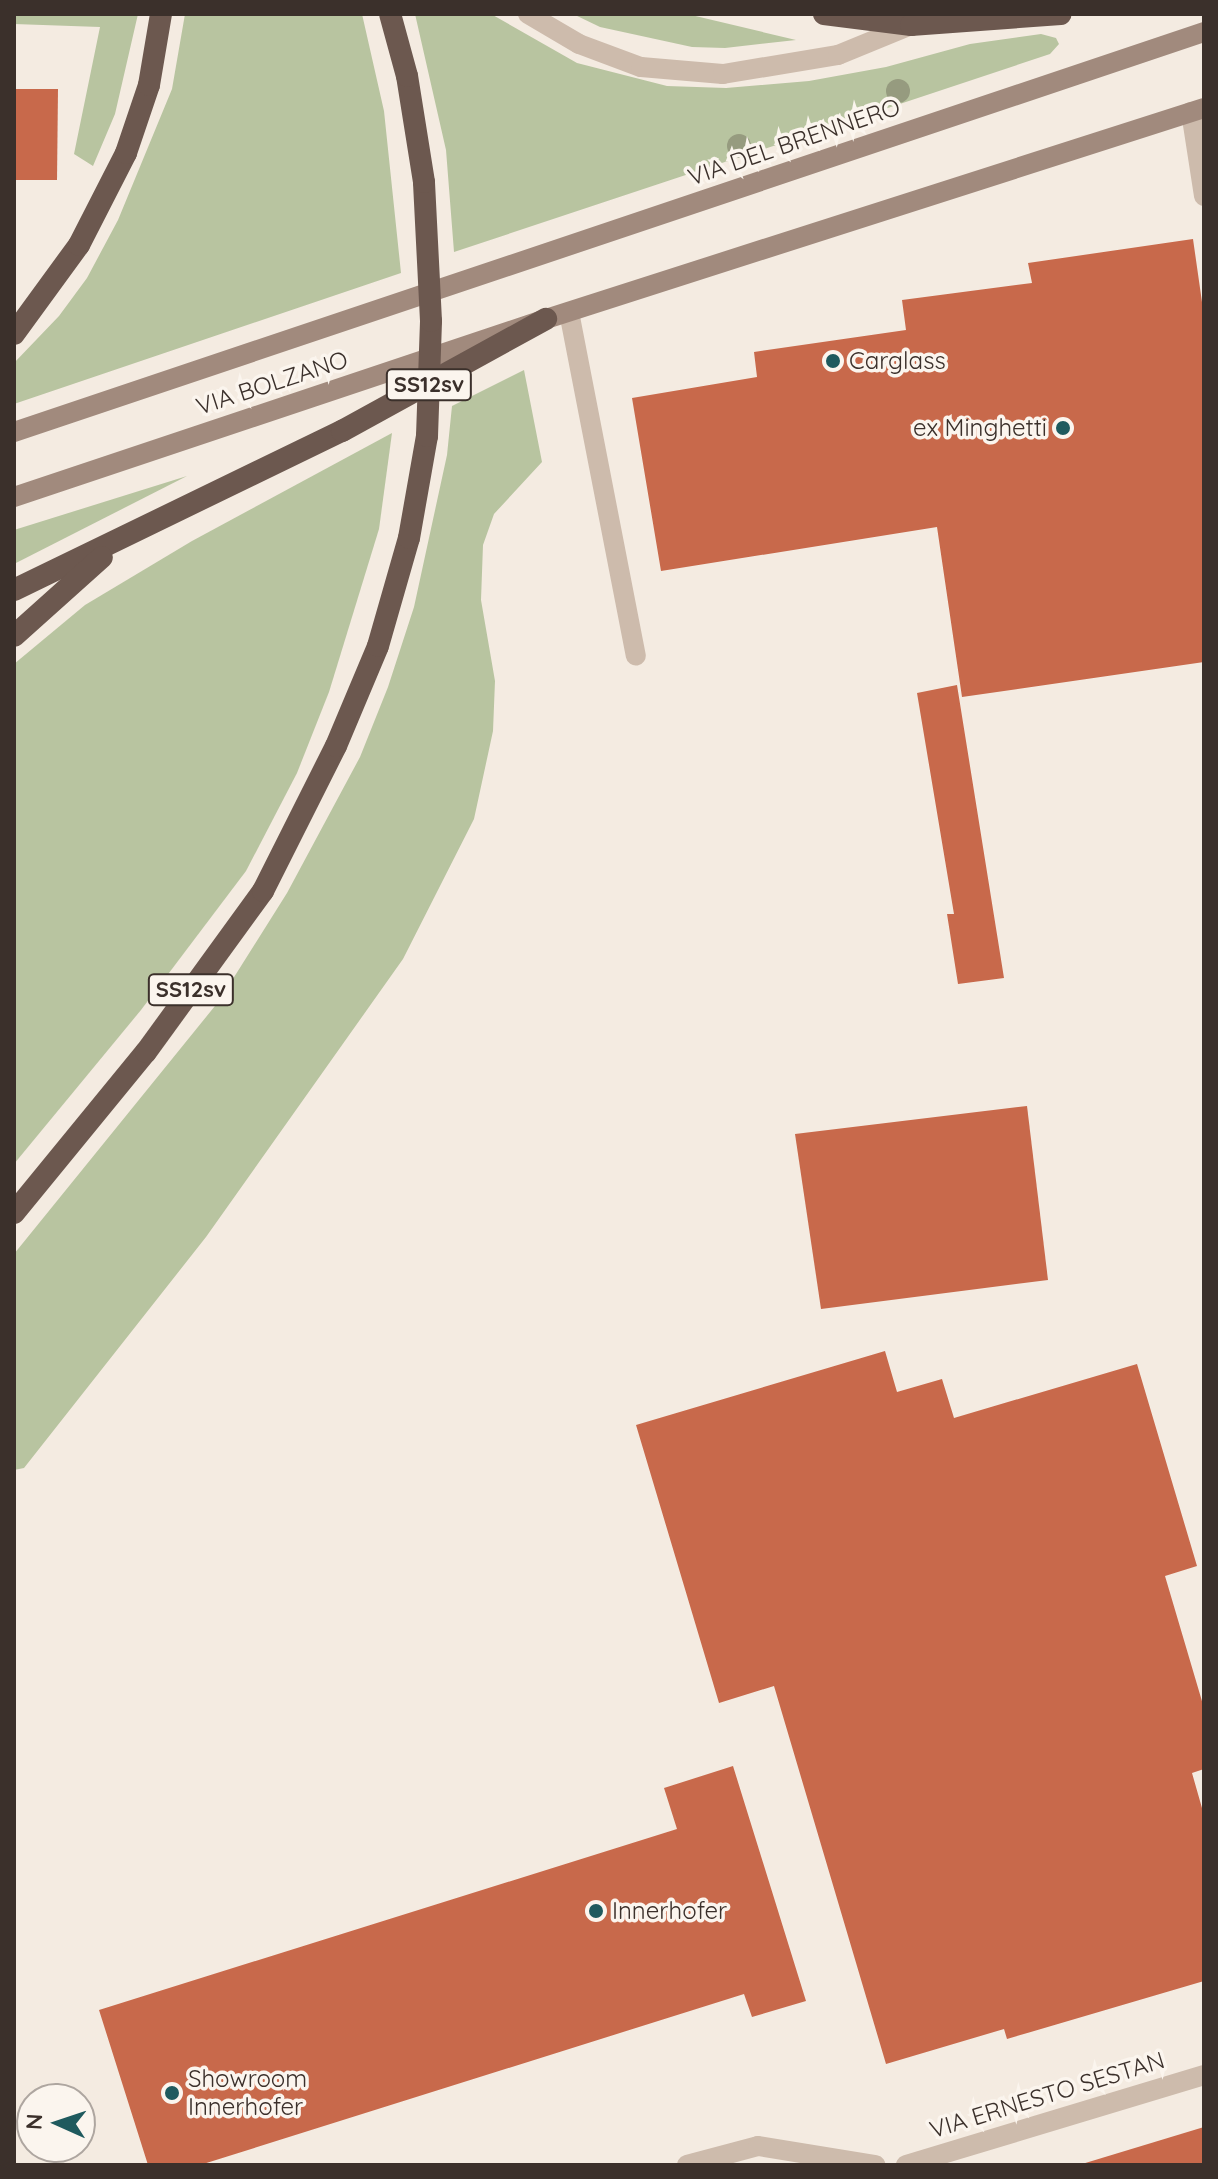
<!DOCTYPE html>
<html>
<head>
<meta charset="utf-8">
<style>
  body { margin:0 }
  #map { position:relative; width:1218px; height:2179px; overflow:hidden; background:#f4ebe1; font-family:Quicksand,sans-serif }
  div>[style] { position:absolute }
  .green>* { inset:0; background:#b8c4a0 }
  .building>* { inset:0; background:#c8694b }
  .service>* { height:20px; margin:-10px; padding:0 10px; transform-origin:10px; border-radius:10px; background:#cdbbac }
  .minor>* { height:20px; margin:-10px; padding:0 10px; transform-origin:10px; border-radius:10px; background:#cdbbac }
  .secondary>* { height:20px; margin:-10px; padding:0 10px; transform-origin:10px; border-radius:10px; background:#a18a7d }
  .trunk>* { height:22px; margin:-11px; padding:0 11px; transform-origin:11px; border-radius:11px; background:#6c584f }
  .trees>* { width:24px; height:24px; margin:-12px; border-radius:50%; background:#969b7f }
  .dots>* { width:22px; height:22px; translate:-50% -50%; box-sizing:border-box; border:4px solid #fbf5ee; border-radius:50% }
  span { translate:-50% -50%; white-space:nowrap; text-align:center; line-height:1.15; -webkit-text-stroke:7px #fbf5ee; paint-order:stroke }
  .shield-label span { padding:2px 6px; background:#fbf5ee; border:2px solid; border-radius:6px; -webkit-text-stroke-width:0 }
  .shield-label { font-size:22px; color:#3b302b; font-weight:700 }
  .street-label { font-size:24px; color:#3b302b }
  .poi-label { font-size:24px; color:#3b302b }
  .left { translate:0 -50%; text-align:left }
  .right { translate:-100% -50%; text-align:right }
  .frame { position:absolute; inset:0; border:16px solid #3b302b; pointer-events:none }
  .north { position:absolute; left:16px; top:2083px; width:80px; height:80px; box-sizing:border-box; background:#fbf5ee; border:2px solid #aea6a0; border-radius:50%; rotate:273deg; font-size:22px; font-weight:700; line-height:32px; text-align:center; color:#3b302b }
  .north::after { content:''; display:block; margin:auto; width:28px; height:36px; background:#1f5a5e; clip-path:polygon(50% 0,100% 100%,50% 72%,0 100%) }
</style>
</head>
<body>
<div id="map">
  <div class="green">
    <div style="clip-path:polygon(14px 14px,138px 14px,115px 114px,93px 166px,74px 154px,100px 27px,14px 24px)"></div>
    <div style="clip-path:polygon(185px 14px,362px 14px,384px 111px,401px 273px,14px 404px,14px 363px,59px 316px,87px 278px,118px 220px,172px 89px)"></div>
    <div style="clip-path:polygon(415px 14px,491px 14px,577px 63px,667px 86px,726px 88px,809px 81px,886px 67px,970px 44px,1041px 34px,1056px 38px,1059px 44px,1050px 54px,454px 252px,446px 150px)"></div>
    <div style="clip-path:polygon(573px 14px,687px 14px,796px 40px,725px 48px,692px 47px,600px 27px)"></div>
    <div style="clip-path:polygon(524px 370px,542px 462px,494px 514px,483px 545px,481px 600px,495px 681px,493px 731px,474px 819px,403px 959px,206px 1237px,24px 1468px,14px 1470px,14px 1254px,219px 1001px,287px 893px,360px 757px,388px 687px,414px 607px,447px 455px,452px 406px)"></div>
    <div style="clip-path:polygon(392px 433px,379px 529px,329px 692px,297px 773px,246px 871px,141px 1010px,14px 1164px,14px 664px,85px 605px,192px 541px)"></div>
    <div style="clip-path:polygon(187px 476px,14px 564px,14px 530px)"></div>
  </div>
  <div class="building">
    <div style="clip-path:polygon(14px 89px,58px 89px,57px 180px,14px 180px)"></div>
    <div style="clip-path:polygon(1193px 239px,1204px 316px,1204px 662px,962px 697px,937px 527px,661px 571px,632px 398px,757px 377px,754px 352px,906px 330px,902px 300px,1032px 283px,1028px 263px)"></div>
    <div style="clip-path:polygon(957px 685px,1004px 978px,958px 984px,947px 914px,954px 914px,917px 693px)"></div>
    <div style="clip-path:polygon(1027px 1106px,1048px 1280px,821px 1309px,795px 1134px)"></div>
    <div style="clip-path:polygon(885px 1351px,897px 1392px,942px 1379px,954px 1418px,1137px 1364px,1197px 1566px,1165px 1576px,1204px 1708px,1204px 1769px,1192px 1773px,1204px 1815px,1204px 1981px,1007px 2039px,1004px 2029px,886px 2064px,774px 1686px,719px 1703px,636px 1425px)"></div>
    <div style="clip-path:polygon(733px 1766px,806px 2001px,752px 2017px,744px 1994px,200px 2165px,148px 2165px,99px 2010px,677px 1829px,664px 1788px)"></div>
    <div style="clip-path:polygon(1204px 2127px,1204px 2165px,1082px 2165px,1082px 2164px)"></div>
  </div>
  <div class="service">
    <div style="left:1191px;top:112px;width:85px;rotate:81.2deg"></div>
    <div style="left:569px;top:312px;width:350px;rotate:79deg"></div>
    <div style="left:687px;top:2165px;width:73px;rotate:-15deg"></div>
    <div style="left:758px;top:2146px;width:119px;rotate:9.2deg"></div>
    <div style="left:906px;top:2165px;width:311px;rotate:-16.8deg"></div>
  </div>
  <div class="minor">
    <div style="left:528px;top:14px;width:59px;rotate:30.5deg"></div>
    <div style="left:579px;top:44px;width:66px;rotate:20.4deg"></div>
    <div style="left:641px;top:67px;width:82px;rotate:4.9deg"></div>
    <div style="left:723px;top:74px;width:117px;rotate:-9.4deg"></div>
    <div style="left:838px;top:55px;width:79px;rotate:-22.3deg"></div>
  </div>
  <div class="secondary">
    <div style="left:14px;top:432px;width:1255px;rotate:-18.58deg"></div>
    <div style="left:14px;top:497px;width:561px;rotate:-18.5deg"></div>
    <div style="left:546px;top:319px;width:691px;rotate:-17.78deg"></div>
  </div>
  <div class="trunk">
    <div style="left:824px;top:14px;width:88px;rotate:7.2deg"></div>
    <div style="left:911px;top:25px;width:150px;rotate:-4.2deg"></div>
    <div style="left:14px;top:334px;width:110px;rotate:-53.9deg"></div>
    <div style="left:79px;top:245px;width:103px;rotate:-62.9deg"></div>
    <div style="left:126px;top:153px;width:72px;rotate:-71.3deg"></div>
    <div style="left:149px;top:85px;width:72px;rotate:-80.4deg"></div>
    <div style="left:14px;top:590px;width:365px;rotate:-25.9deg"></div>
    <div style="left:342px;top:431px;width:233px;rotate:-28.8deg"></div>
    <div style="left:14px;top:636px;width:118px;rotate:-41.9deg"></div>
    <div style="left:14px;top:1213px;width:208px;rotate:-50.7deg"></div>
    <div style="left:146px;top:1052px;width:199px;rotate:-54deg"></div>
    <div style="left:263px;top:891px;width:162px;rotate:-63.3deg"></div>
    <div style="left:336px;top:746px;width:108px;rotate:-67.2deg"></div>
    <div style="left:378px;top:646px;width:112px;rotate:-74deg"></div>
    <div style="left:409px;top:538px;width:104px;rotate:-80deg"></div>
    <div style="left:427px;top:436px;width:115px;rotate:-88deg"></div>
    <div style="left:431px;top:321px;width:139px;rotate:-92.9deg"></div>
    <div style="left:424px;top:182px;width:107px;rotate:-99.1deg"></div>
    <div style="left:407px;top:76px;width:64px;rotate:-105.3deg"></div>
  </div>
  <div class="trees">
    <div style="left:898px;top:91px"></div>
    <div style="left:739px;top:146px"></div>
  </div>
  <div class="dots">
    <div style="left:833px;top:361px;background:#1f5a5e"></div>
    <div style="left:1063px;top:428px;background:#1f5a5e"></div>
    <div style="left:596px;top:1911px;background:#1f5a5e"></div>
    <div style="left:172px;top:2093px;background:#1f5a5e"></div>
  </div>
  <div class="shield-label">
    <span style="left:429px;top:385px">SS12sv</span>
    <span style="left:191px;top:990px">SS12sv</span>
  </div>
  <div class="street-label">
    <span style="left:794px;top:142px;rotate:-19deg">VIA DEL BRENNERO</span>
    <span style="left:272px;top:383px;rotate:-18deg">VIA BOLZANO</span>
    <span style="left:1047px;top:2095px;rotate:-17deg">VIA ERNESTO SESTAN</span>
  </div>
  <div class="poi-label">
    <span class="left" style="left:849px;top:361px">Carglass</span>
    <span class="right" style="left:1047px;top:428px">ex Minghetti</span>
    <span class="left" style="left:612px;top:1911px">Innerhofer</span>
    <span class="left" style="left:188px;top:2093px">Showroom<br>Innerhofer</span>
  </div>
  <div class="frame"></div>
  <div class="north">N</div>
</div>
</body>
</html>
